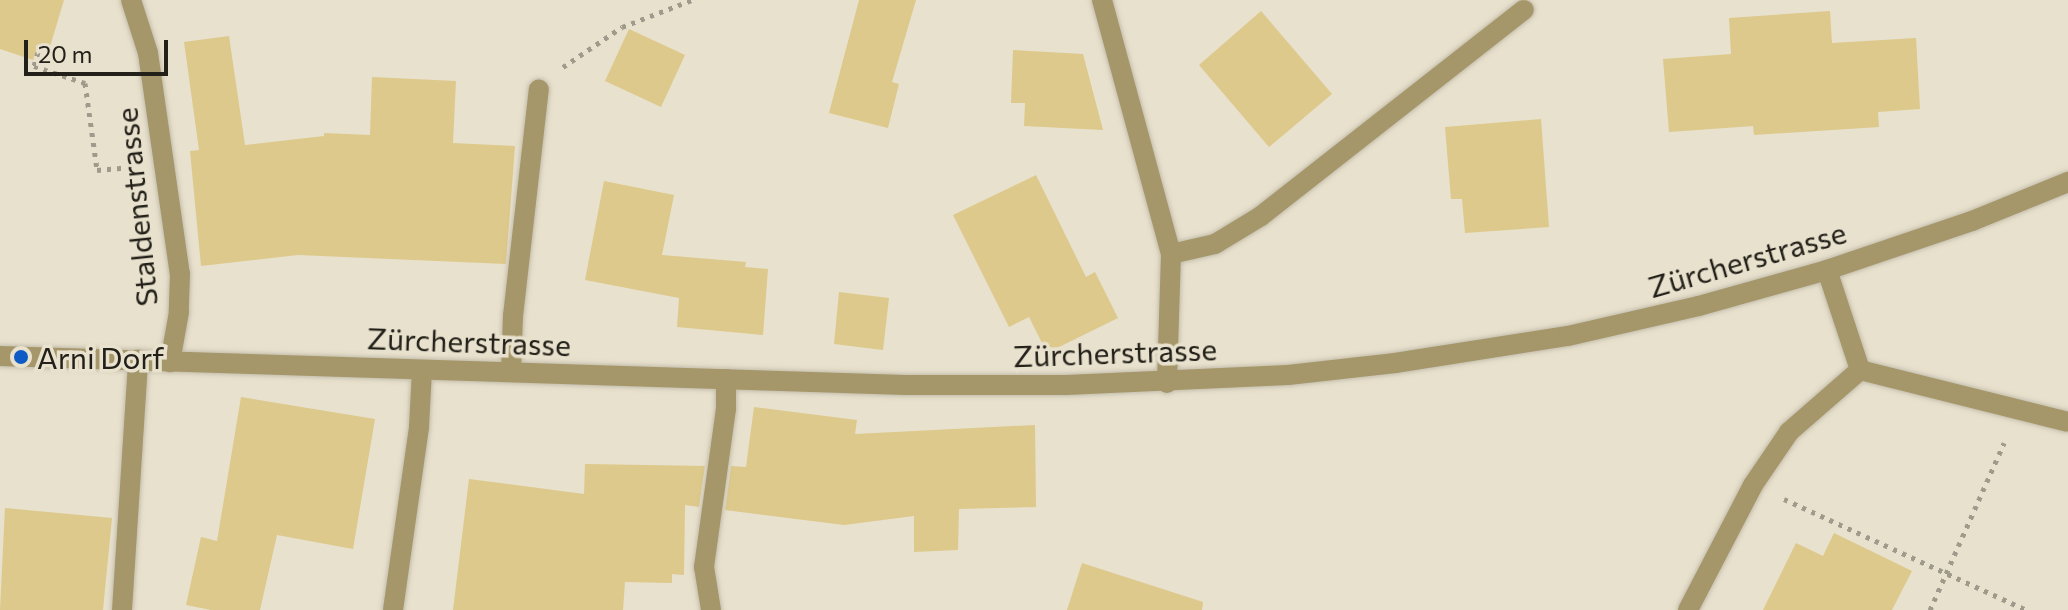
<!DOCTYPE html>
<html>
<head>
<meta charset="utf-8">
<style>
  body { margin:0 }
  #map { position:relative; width:2068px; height:610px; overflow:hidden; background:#e8e1cd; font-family:Commissioner,sans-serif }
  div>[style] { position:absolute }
  .building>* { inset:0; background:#ddc98b }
  .path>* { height:5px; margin-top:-2.5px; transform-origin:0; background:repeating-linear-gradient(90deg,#9f9a8b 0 4px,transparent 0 10px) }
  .roads { filter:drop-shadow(0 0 2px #c4bead) drop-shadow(0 0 2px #c4bead) }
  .service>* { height:20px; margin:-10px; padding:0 10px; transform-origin:10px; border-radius:10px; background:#a59769 }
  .minor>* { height:20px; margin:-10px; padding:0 10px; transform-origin:10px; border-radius:10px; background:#a59769 }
  .tertiary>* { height:20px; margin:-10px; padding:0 10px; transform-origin:10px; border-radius:10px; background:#a59769 }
  .dots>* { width:22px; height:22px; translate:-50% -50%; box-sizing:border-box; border:4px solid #e8e1cd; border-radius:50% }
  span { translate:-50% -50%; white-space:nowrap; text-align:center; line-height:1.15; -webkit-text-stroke:7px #e8e1cd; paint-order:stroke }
  .street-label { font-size:30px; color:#222019 }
  .poi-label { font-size:30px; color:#222019 }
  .left { translate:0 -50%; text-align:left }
  .scale { position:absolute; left:24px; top:40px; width:144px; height:36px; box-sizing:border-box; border:4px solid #222019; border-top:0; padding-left:10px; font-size:24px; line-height:28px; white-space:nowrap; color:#222019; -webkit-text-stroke:6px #e8e1cd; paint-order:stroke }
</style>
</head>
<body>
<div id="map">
  <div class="building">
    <div style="clip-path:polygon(0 0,64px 0,49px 50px,37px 47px,33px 60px,0 49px)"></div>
    <div style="clip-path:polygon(859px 0,916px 0,892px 82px,899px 84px,888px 128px,829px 113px)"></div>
    <div style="clip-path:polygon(1261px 11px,1332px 94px,1269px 147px,1199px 65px)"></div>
    <div style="clip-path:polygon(1830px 11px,1832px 43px,1916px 38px,1920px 109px,1878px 112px,1879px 127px,1754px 135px,1753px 126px,1669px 132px,1663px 59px,1731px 54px,1729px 18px)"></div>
    <div style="clip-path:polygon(629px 29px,685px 55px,661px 107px,605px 81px)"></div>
    <div style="clip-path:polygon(229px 36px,245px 145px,324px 136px,324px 133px,370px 135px,372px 77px,456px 81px,453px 143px,515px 146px,506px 264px,298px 255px,201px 266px,190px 151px,199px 150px,184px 42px)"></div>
    <div style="clip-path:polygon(1013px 50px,1083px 54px,1103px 130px,1024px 126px,1025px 103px,1011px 103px)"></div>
    <div style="clip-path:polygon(1541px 119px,1549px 227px,1465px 233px,1462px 199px,1451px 199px,1445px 127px)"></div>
    <div style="clip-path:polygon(1036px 175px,1086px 277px,1095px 272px,1118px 318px,1047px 353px,1029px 317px,1009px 327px,953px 215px)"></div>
    <div style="clip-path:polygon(604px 181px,674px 195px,662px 255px,746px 262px,745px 267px,768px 269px,763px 335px,677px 327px,679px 298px,585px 280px)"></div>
    <div style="clip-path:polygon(839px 292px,889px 298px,883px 350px,834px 344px)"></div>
    <div style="clip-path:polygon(241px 397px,375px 419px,353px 549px,277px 535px,260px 610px,211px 610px,186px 605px,201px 537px,217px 541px)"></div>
    <div style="clip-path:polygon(754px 407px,857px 420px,855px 434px,1035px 425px,1036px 507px,959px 509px,958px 550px,914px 552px,914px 516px,844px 525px,725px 510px,731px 466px,746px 467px)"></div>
    <div style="clip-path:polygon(585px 464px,705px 466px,699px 507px,685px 505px,684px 575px,672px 574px,672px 583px,625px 582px,623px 610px,453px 610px,469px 479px,584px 494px)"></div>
    <div style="clip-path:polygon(5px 508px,112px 518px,103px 610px,0 610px)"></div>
    <div style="clip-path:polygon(1834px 533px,1912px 571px,1892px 610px,1763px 610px,1796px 543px,1823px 556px)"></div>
    <div style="clip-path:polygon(1082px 563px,1203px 602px,1202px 610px,1067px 610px)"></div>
  </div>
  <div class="path">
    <div style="left:38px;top:52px;width:15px;rotate:106deg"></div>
    <div style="left:34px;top:66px;width:54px;rotate:18.4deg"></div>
    <div style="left:85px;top:83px;width:88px;rotate:82.1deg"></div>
    <div style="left:97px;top:170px;width:32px;rotate:-5deg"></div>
    <div style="left:563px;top:67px;width:71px;rotate:-34.1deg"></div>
    <div style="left:622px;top:27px;width:75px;rotate:-21.1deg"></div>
    <div style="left:1784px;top:499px;width:267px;rotate:24.6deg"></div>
    <div style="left:1930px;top:610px;width:183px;rotate:-66.1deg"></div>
  </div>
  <div class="roads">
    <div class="service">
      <div style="left:1171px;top:254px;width:45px;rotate:-12.8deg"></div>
      <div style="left:1215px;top:244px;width:54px;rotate:-31.3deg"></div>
      <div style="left:1261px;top:216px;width:334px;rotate:-38.1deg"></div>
      <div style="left:511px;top:372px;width:56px;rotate:-88deg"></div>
      <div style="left:513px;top:316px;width:228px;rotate:-83.5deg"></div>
      <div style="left:393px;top:610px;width:185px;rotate:-81.9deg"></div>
      <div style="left:419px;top:427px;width:57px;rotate:-87deg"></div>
    </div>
    <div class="minor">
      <div style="left:131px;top:0;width:56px;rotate:72.2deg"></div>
      <div style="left:148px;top:53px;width:223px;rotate:81.8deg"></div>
      <div style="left:180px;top:274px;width:38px;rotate:92deg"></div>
      <div style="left:179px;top:312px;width:51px;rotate:100.2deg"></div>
      <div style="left:1102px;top:0;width:263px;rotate:74.8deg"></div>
      <div style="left:1171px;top:254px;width:129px;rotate:91.8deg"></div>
      <div style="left:1827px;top:270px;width:105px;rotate:71.7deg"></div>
      <div style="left:1860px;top:370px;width:214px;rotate:14deg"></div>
      <div style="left:711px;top:610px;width:44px;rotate:-99.2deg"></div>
      <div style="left:704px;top:567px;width:160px;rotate:-82.1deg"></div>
      <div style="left:726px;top:409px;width:30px;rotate:-90deg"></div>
      <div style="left:1688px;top:610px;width:141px;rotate:-62.5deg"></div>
      <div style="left:1753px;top:485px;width:64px;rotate:-55.8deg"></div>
      <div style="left:1789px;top:432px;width:94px;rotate:-41.1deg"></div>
    </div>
    <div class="tertiary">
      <div style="left:0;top:356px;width:906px;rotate:1.83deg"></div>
      <div style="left:906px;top:385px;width:160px"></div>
      <div style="left:1066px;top:385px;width:222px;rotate:-2.6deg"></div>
      <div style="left:1288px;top:375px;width:108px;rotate:-6.4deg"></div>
      <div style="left:1395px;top:363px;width:175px;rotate:-8.9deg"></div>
      <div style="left:1568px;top:336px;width:134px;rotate:-12.9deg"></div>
      <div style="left:1699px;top:306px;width:133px;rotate:-15.7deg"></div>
      <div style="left:1827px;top:270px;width:153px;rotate:-18.7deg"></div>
      <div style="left:1972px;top:221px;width:104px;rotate:-22.1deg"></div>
      <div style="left:122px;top:610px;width:251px;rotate:-86.3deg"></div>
    </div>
  </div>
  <div class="dots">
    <div style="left:21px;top:357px;background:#0f5bc5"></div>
  </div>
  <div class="street-label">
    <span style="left:136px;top:207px;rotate:-96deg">Staldenstrasse</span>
    <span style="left:1747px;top:259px;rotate:-16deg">Zürcherstrasse</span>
    <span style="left:469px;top:341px;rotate:2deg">Zürcherstrasse</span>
    <span style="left:1115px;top:352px;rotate:-2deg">Zürcherstrasse</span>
  </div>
  <div class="poi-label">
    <span class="left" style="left:37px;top:357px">Arni Dorf</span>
  </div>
  <div class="scale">20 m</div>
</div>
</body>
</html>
